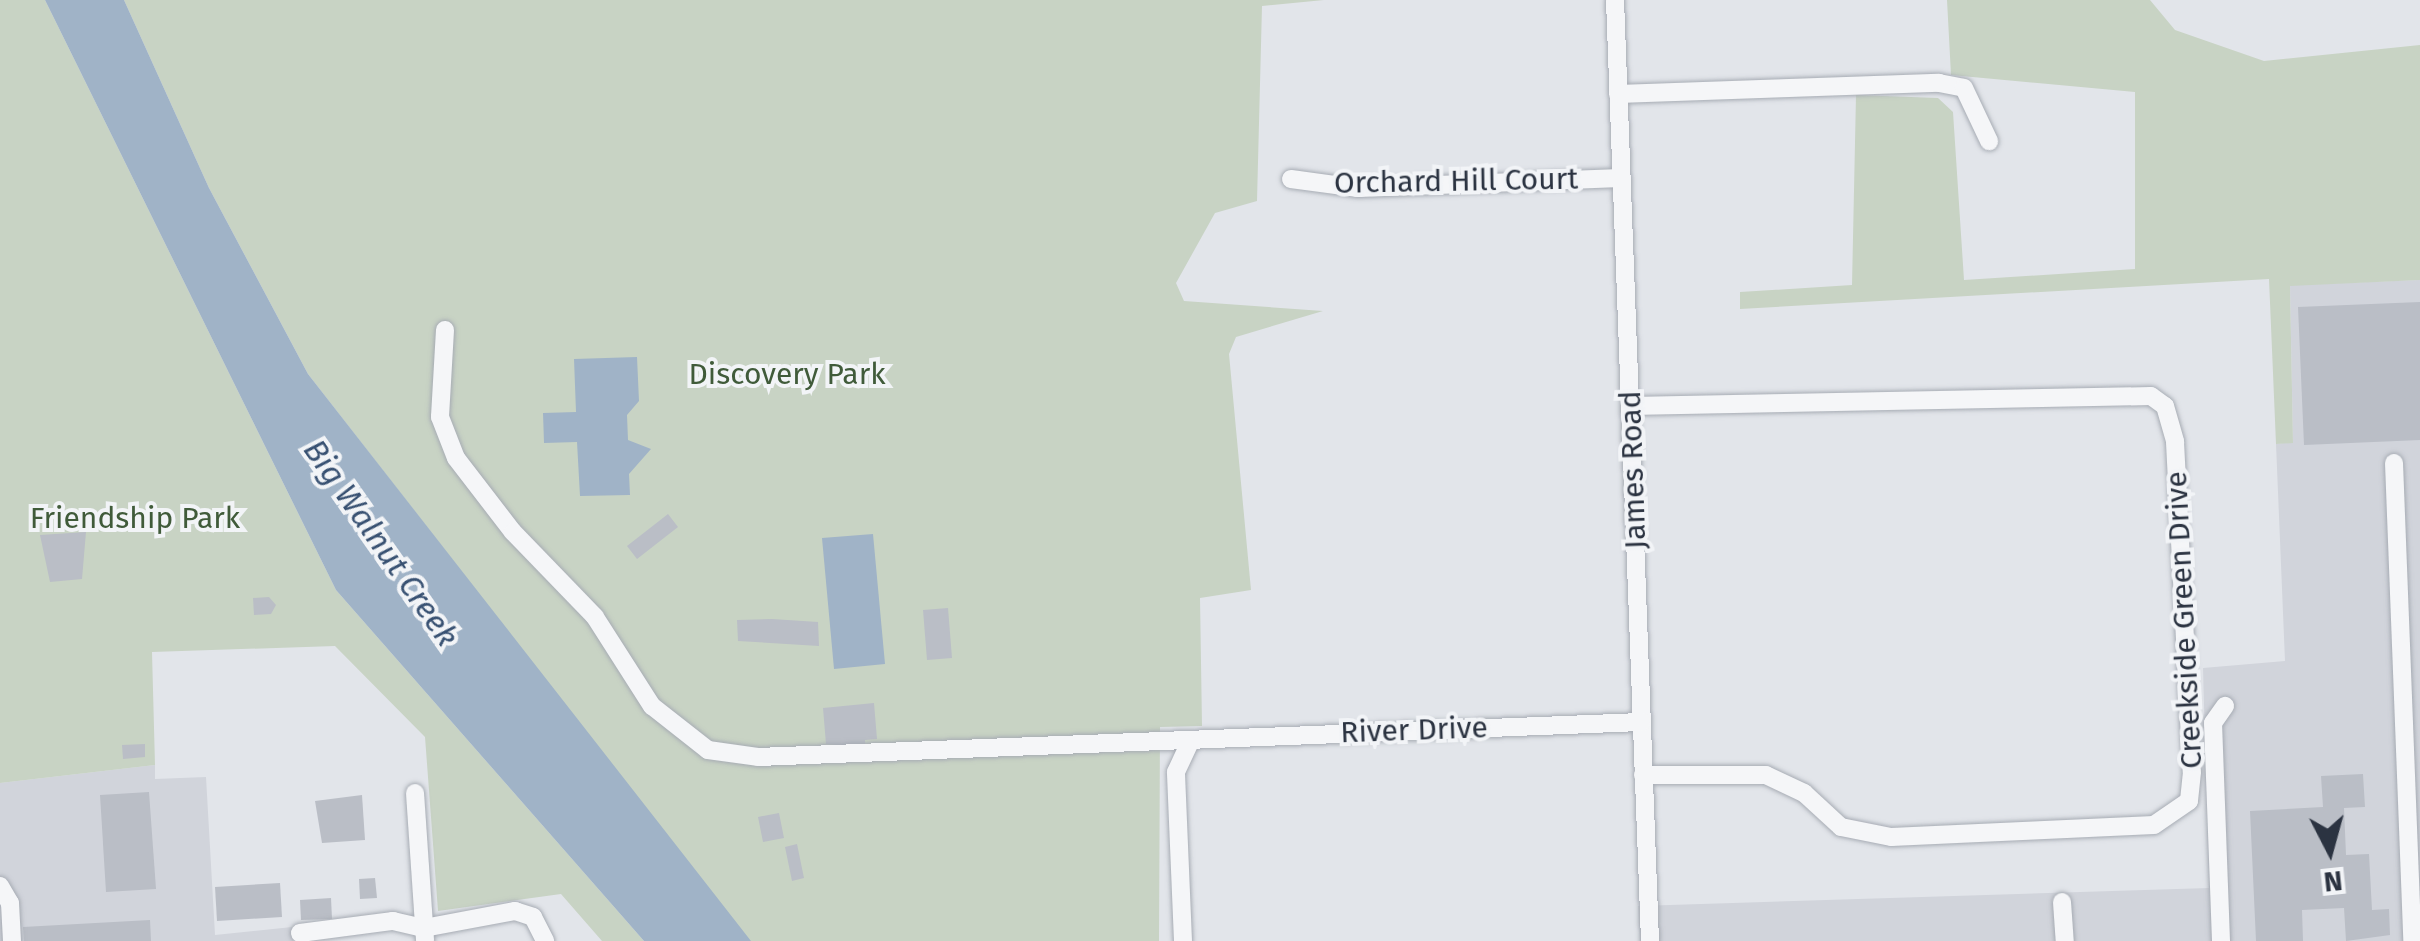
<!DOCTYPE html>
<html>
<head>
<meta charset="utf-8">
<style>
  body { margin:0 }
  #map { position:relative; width:2420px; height:941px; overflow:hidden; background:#e2e5ea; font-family:"Fira Sans",sans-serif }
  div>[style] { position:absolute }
  .built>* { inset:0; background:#d1d4db }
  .green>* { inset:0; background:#c8d3c4 }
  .water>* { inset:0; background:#a0b3c7 }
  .building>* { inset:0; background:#babec6 }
  .roads { filter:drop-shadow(0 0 2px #a7acb4) drop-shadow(0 0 2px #a7acb4) }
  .minor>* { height:18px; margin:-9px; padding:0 9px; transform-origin:9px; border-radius:9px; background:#f5f6f8 }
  span { translate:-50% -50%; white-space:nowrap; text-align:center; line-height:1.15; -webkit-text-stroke:8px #f2f4f7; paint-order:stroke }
  .street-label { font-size:30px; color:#2b3341 }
  .park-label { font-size:30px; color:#405b3a }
  .water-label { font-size:32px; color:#385172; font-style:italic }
  .north { position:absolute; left:2280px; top:801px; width:100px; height:100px; -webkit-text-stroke:8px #f2f4f7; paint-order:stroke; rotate:174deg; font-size:28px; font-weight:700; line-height:40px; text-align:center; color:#2b3341 }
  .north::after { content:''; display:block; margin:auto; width:35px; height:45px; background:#2b3341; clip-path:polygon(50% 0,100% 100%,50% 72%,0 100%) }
</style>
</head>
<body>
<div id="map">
  <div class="built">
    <div style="clip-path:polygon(2420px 280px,2420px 941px,1640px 941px,1638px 906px,2209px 888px,2203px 668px,2285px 661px,2276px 444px,2293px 442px,2290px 285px)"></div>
    <div style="clip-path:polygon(155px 765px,155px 779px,206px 777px,215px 935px,292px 927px,293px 941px,0 941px,0 783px)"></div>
  </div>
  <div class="green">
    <div style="clip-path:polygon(0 0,45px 0,336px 590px,644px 941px,602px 941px,561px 894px,438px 911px,425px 737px,335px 646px,152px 652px,155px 765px,0 783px)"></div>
    <div style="clip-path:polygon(124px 0,1324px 0,1262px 6px,1257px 201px,1215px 213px,1176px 283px,1184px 301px,1323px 311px,1236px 337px,1229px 354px,1251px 590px,1200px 598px,1202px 726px,1160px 727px,1159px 941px,749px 941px,308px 374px,209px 188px)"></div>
    <div style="clip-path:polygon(1947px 0,2150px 0,2175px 30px,2264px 61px,2420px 45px,2420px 280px,2290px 286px,2293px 443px,2276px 444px,2269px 279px,1740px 309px,1740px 292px,1852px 285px,1856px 95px,1938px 98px,1953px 112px,1964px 280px,2135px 269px,2135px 92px,1951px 75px)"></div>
  </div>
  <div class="water">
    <div style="clip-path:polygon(45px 0,124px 0,209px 188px,308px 374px,751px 941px,644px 941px,336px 590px)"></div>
    <div style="clip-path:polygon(637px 357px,639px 401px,627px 415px,628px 440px,651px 449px,629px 474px,630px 495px,580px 496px,577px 442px,544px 443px,543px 413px,576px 412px,574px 359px)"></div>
    <div style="clip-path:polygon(873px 534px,885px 664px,834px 669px,822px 538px)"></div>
  </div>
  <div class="building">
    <div style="clip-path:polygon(2420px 302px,2420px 440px,2304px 445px,2298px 307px)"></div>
    <div style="clip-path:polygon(668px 514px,678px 527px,637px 559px,627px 546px)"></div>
    <div style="clip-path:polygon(86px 532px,82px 579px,50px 582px,40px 535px)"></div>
    <div style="clip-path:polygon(269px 597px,276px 605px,271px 614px,254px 615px,253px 598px)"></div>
    <div style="clip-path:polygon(948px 608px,952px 658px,927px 660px,923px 610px)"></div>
    <div style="clip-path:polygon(772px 619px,818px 622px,819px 646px,738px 641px,737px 620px)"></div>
    <div style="clip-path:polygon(874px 703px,877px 739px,865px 740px,865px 748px,826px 744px,823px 708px)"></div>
    <div style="clip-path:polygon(145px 744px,145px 757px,123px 759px,122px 745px)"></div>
    <div style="clip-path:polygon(2363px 774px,2365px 807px,2344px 808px,2346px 855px,2369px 854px,2372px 910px,2389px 909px,2390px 935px,2346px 941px,2344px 908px,2302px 910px,2303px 941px,2256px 941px,2250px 811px,2323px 807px,2321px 776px)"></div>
    <div style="clip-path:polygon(149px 792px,156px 889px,106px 892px,100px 795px)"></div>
    <div style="clip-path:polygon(362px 795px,365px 840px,322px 843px,315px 801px)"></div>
    <div style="clip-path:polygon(779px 813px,784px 838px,763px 842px,758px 817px)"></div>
    <div style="clip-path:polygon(797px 844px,804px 878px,792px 881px,785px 847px)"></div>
    <div style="clip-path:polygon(375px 878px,377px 898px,360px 899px,359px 879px)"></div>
    <div style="clip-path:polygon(280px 883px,282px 917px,217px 921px,215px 887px)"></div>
    <div style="clip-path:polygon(331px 898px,332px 919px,301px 920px,300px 900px)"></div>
    <div style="clip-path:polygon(150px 920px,151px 941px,24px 941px,23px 927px)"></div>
  </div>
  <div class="roads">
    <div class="minor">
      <div style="left:1615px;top:0;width:942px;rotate:87.87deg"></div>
      <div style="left:1618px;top:94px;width:321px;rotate:-2deg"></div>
      <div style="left:1939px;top:83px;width:25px;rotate:11deg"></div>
      <div style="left:1964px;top:88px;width:59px;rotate:64.7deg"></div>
      <div style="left:1291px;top:179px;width:68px;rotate:7.7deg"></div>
      <div style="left:1358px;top:188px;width:263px;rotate:-2.2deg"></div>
      <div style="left:445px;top:330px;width:87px;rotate:93.3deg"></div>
      <div style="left:440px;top:417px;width:44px;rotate:68.7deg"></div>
      <div style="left:456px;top:458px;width:93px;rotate:52.4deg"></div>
      <div style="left:513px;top:532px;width:118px;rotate:46deg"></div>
      <div style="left:595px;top:617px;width:106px;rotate:57.4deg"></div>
      <div style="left:652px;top:706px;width:71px;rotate:38.2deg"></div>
      <div style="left:708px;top:750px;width:50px;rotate:8deg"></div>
      <div style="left:758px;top:757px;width:884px;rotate:-2.27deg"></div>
      <div style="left:1630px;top:406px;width:521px;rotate:-1.1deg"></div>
      <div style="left:2151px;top:396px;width:17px;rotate:36deg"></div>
      <div style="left:2165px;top:406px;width:37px;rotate:74deg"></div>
      <div style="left:2175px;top:442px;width:330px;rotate:87.1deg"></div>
      <div style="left:2192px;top:772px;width:29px;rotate:96deg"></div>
      <div style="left:2189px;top:801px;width:42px;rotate:145.6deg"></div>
      <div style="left:2154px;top:825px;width:263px;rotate:177.4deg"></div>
      <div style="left:1891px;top:837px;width:51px;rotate:-168.7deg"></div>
      <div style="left:1841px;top:827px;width:50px;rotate:-137.4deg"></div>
      <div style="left:1804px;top:793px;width:42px;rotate:-154.7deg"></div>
      <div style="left:1766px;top:775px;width:123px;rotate:180deg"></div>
      <div style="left:2394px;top:463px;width:478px;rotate:87.8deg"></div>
      <div style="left:415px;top:793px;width:148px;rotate:86.1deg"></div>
      <div style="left:0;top:886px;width:20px;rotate:60deg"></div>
      <div style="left:10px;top:903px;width:38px;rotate:87deg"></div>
      <div style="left:2062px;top:902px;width:39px;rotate:86deg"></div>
      <div style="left:300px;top:933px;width:94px;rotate:-7.4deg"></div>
      <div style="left:393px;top:921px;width:32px;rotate:13deg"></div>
      <div style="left:424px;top:928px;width:93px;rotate:-10.6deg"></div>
      <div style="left:515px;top:911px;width:19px;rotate:18deg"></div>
      <div style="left:533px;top:917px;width:27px;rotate:63deg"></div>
      <div style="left:1183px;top:941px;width:169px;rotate:-92.4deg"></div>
      <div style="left:1176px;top:772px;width:31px;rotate:-65deg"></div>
      <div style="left:2221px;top:941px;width:218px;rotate:-92.1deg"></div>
      <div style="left:2213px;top:723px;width:21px;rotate:-55deg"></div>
    </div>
  </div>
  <div class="street-label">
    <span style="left:1456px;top:181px;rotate:-1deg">Orchard Hill Court</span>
    <span style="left:1633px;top:470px;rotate:-92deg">James Road</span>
    <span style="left:2184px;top:620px;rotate:-93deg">Creekside Green Drive</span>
    <span style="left:1414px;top:730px;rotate:-2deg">River Drive</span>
  </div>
  <div class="park-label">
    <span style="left:787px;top:374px">Discovery Park</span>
    <span style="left:135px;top:518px">Friendship Park</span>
  </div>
  <div class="water-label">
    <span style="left:381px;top:543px;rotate:55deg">Big Walnut Creek</span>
  </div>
  <div class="north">N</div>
</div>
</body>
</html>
